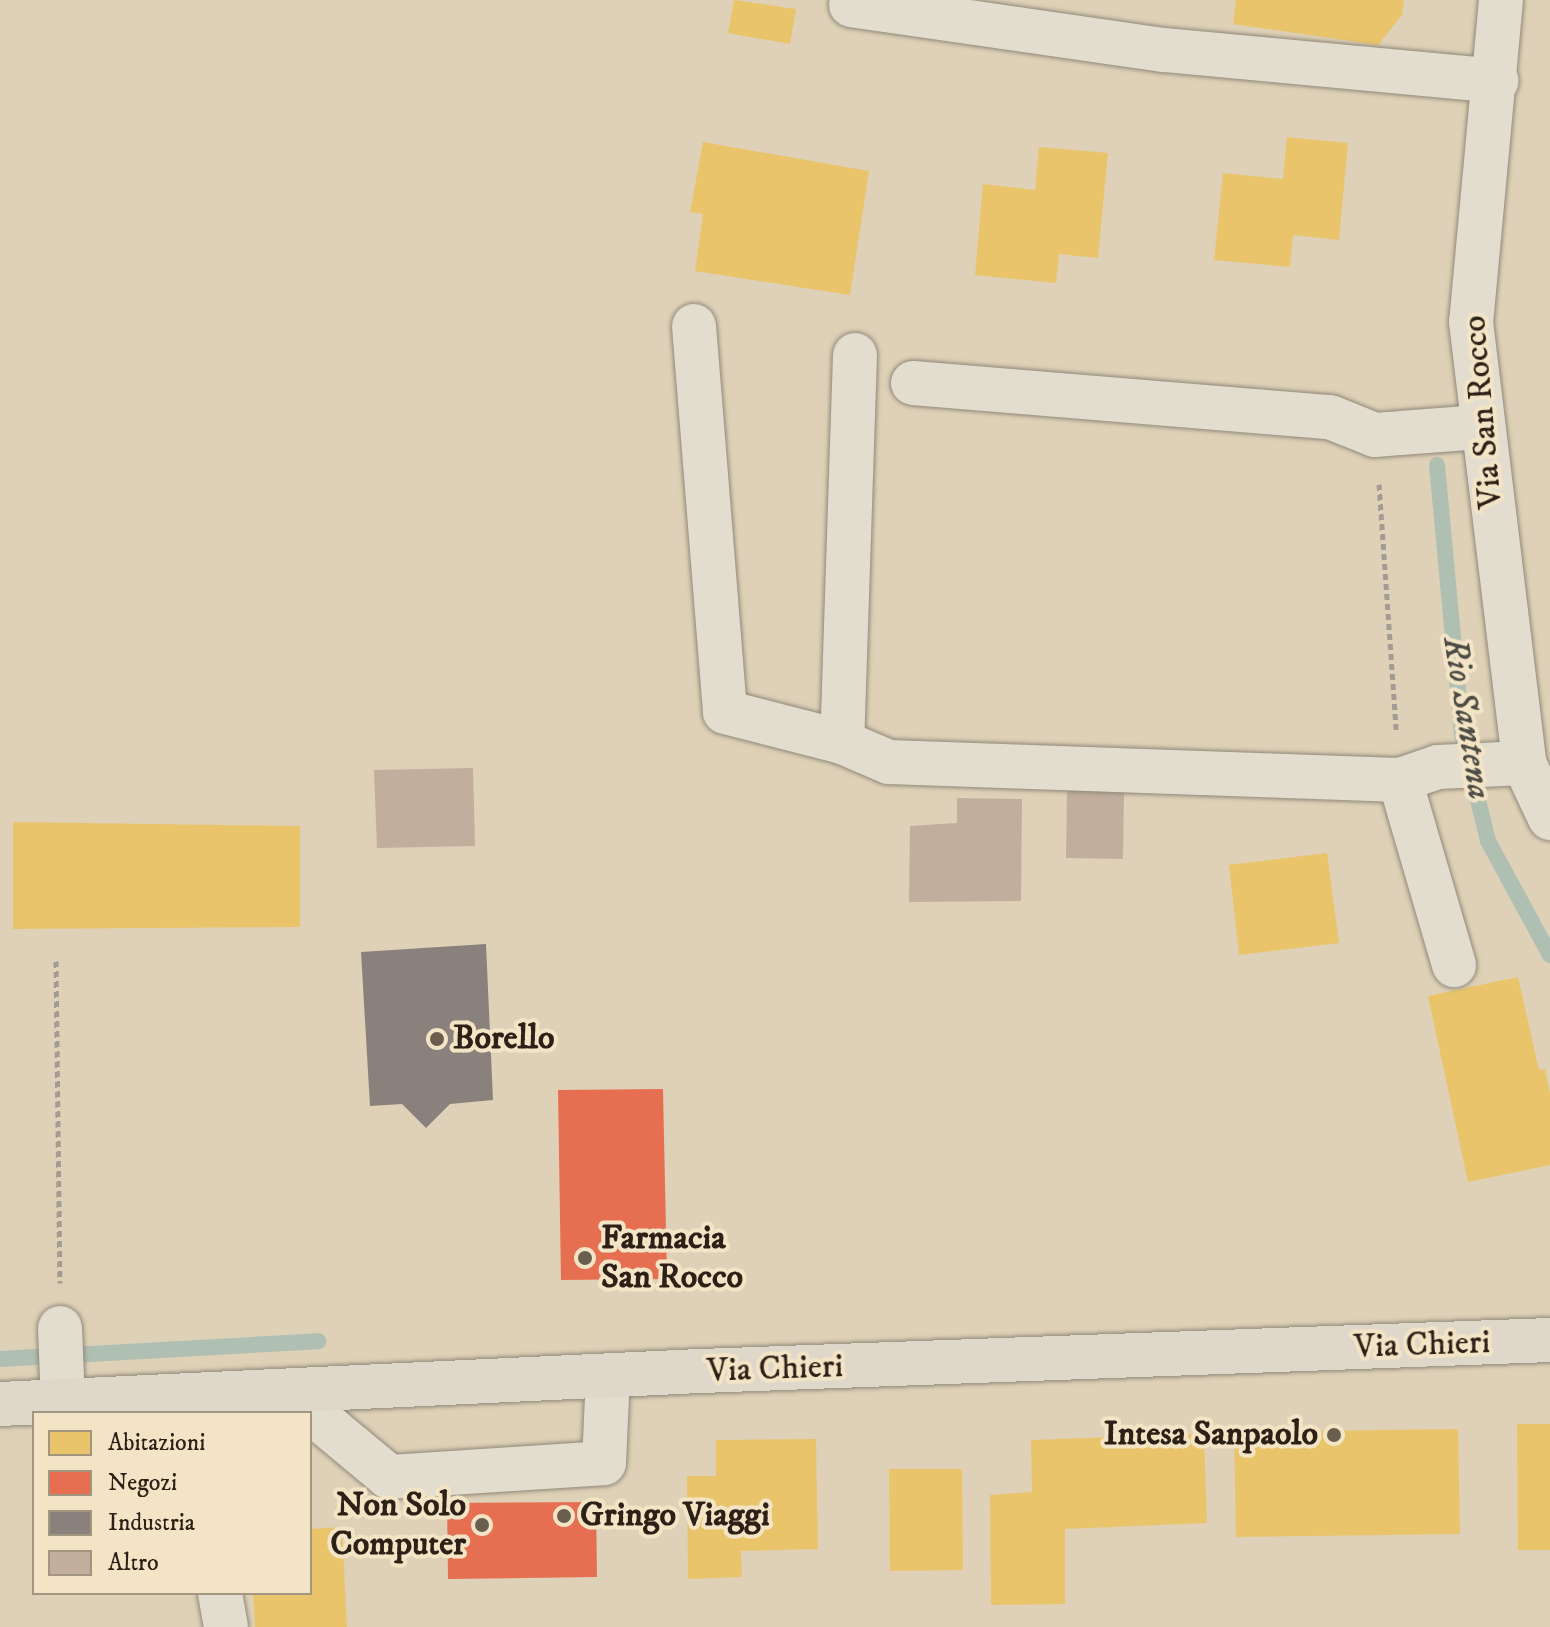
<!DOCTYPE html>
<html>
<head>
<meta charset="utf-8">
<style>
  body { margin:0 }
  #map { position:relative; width:1550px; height:1627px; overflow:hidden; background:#ded1b7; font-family:"IM FELL DW Pica",serif }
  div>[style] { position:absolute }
  .homes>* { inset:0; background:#e9c46a }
  .shops>* { inset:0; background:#e76f51 }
  .industry>* { inset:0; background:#8a817c }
  .stream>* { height:16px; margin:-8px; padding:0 8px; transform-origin:8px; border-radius:8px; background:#afbfb2 }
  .building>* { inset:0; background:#c1ae9d }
  .path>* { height:5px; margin-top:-2.5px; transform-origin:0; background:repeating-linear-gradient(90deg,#a29c92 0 6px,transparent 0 10px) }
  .roads { filter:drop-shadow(0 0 2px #908879) drop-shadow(0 0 2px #908879) }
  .minor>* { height:44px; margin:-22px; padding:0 22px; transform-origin:22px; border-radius:22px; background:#e3ddd0 }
  .major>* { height:44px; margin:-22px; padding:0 22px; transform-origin:22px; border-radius:22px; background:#dfd7c9 }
  .dots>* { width:22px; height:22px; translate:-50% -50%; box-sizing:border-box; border:4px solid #f3e4c6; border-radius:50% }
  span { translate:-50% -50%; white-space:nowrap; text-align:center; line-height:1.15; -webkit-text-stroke:8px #f3e4c6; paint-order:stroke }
  .street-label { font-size:34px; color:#2c2017 }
  .poi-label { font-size:34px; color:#2c2017; font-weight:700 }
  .left { translate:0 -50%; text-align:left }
  .right { translate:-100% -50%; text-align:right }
  .water-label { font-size:36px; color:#4d4d45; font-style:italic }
  .legend { position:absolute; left:32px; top:1411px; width:280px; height:184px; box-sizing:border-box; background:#f3e4c6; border:2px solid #a39680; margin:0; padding:10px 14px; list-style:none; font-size:24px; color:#2c2017 }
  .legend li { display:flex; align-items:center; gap:16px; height:40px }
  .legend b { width:40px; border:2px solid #a39680 }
</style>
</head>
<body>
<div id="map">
  <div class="homes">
    <div style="clip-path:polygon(734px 0,796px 9px,790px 44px,728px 33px)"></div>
    <div style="clip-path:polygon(1236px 0,1404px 0,1402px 15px,1378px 45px,1233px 24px)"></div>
    <div style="clip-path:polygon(1287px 137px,1348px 143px,1339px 240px,1293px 235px,1290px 267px,1214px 260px,1223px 173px,1283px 179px)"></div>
    <div style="clip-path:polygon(703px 142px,869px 171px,850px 295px,695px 271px,703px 214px,690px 212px)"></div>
    <div style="clip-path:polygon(1039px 147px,1108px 153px,1098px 258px,1059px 254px,1056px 283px,975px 275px,983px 184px,1035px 190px)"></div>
    <div style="clip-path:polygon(13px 822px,300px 826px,300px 927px,13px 929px)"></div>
    <div style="clip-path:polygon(1327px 853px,1339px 943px,1239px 955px,1229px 865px)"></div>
    <div style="clip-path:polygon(1518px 977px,1539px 1070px,1545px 1069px,1550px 1094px,1550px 1165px,1468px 1182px,1428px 996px)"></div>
    <div style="clip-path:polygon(1517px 1424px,1550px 1424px,1550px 1550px,1518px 1550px)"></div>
    <div style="clip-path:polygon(1458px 1429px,1460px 1534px,1236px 1537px,1234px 1432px)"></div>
    <div style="clip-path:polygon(1204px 1434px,1207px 1523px,1065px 1529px,1065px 1604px,991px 1605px,990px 1495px,1032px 1492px,1031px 1440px)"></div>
    <div style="clip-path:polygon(816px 1439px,818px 1549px,741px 1551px,742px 1577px,688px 1579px,687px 1476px,716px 1476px,716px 1440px)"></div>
    <div style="clip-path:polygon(889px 1469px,962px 1469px,963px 1570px,890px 1571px)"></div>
    <div style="clip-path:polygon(342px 1527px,347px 1627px,255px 1627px,253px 1593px,310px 1593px,310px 1529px)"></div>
  </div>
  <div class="shops">
    <div style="clip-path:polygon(663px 1089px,667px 1279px,561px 1280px,558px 1090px)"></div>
    <div style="clip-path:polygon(596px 1502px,597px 1577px,448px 1579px,447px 1503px)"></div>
  </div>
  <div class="industry">
    <div style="clip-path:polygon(486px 944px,493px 1100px,450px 1104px,426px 1128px,402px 1104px,370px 1106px,361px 952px)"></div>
  </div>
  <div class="stream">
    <div style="left:1437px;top:465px;width:271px;rotate:84.7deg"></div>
    <div style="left:1462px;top:735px;width:109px;rotate:76.2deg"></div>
    <div style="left:1488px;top:841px;width:130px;rotate:61.5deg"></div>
    <div style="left:0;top:1359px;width:319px;rotate:-3.2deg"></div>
  </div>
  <div class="building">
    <div style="clip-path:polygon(473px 768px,475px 846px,377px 848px,374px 770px)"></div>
    <div style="clip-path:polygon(1067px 788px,1124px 789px,1123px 859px,1066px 858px)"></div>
    <div style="clip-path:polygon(957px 798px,1022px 799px,1021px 901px,909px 902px,910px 826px,957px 823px)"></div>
  </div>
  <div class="path">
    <div style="left:1379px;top:484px;width:246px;rotate:86deg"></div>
    <div style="left:56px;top:961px;width:322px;rotate:89.3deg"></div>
  </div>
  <div class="roads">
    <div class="minor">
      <div style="left:1501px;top:0;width:323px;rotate:95.3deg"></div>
      <div style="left:1471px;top:322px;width:444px;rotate:83.1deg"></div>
      <div style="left:1524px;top:763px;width:61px;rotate:64.7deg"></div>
      <div style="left:851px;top:5px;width:316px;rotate:8.2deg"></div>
      <div style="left:1164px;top:50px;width:334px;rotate:5.3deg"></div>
      <div style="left:694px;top:326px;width:387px;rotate:85.4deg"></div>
      <div style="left:725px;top:712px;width:121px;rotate:14.4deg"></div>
      <div style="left:855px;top:355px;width:387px;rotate:91.9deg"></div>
      <div style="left:842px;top:742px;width:51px;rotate:23.1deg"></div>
      <div style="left:889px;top:762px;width:511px;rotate:2.02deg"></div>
      <div style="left:1400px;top:780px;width:40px;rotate:-18.9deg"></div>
      <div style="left:1438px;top:767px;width:86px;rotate:-2.7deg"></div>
      <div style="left:913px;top:383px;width:418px;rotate:4.7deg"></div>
      <div style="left:1330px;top:417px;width:48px;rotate:21.8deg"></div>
      <div style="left:1375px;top:435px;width:105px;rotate:-4.4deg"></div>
      <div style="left:1400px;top:780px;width:193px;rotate:73.7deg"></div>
      <div style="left:60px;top:1328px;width:74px;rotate:87.7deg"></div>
      <div style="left:288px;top:1393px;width:131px;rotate:39.7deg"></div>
      <div style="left:389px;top:1477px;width:215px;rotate:-3.7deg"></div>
      <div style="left:604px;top:1463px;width:87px;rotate:-87.4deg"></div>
      <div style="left:220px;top:1593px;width:35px;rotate:80deg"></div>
    </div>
    <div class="major">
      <div style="left:0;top:1404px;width:702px;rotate:-2.7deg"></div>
      <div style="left:701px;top:1371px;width:850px;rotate:-2.09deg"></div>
    </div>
  </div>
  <div class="dots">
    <div style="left:437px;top:1039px;background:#6a5e4f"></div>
    <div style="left:585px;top:1258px;background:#6a5e4f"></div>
    <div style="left:1334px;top:1435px;background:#6a5e4f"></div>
    <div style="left:564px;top:1516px;background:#6a5e4f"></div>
    <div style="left:482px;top:1525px;background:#6a5e4f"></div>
  </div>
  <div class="street-label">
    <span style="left:1483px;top:412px;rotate:-95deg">Via San Rocco</span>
    <span style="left:1422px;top:1345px;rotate:-2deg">Via Chieri</span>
    <span style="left:775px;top:1369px;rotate:-2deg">Via Chieri</span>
  </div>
  <div class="poi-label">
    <span class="left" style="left:453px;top:1039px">Borello</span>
    <span class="left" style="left:601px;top:1258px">Farmacia<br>San Rocco</span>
    <span class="right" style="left:1318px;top:1435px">Intesa Sanpaolo</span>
    <span class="right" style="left:466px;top:1525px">Non Solo<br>Computer</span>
    <span class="left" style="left:580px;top:1516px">Gringo Viaggi</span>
  </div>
  <div class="water-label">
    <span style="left:1467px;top:718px;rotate:81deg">Rio Santena</span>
  </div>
  <ul class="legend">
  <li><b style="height:22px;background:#e9c46a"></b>Abitazioni</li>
  <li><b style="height:22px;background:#e76f51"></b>Negozi</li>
  <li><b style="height:22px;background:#8a817c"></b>Industria</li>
  <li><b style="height:22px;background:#c1ae9d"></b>Altro</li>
  </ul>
</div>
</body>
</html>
